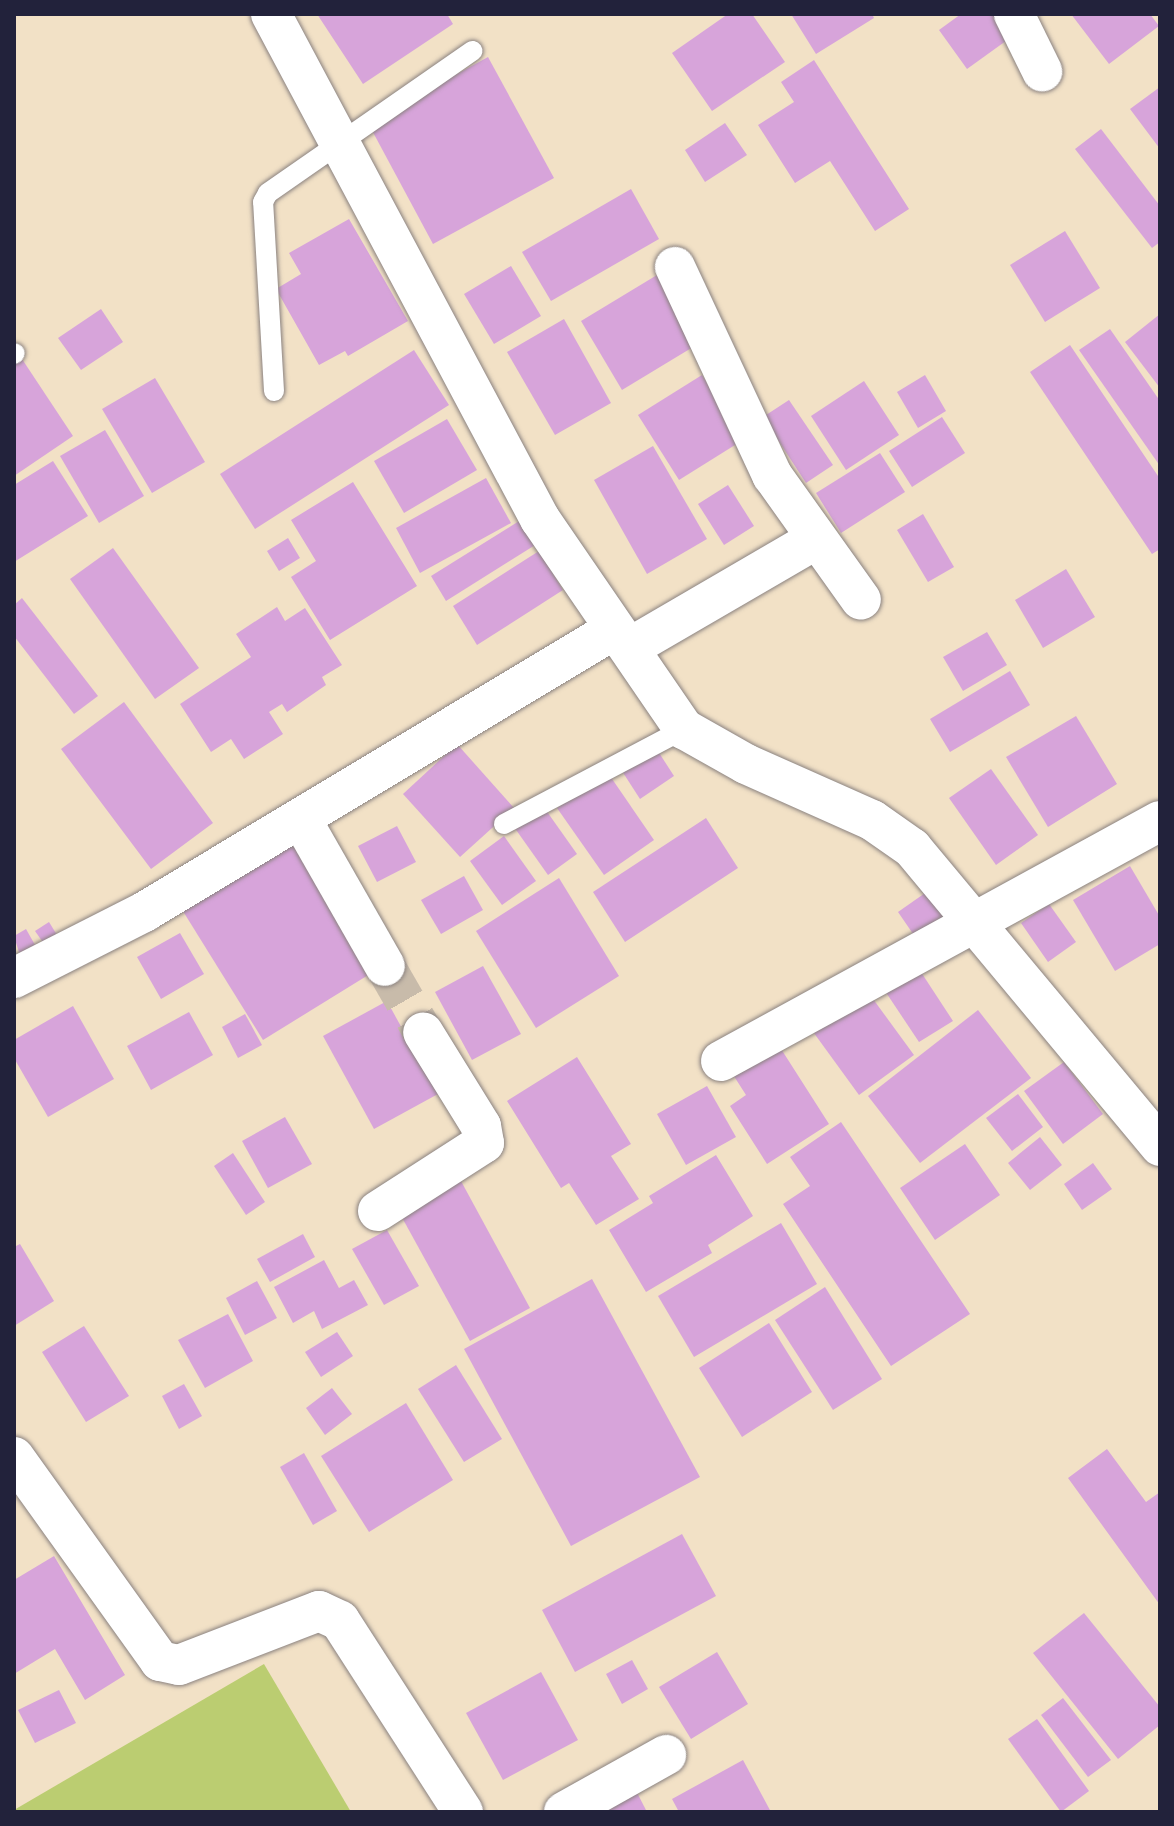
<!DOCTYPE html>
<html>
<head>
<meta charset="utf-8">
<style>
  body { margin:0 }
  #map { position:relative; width:1174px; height:1826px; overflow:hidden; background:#f2e1c6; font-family:"Patrick Hand",sans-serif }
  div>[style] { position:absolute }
  .green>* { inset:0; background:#bbcd71 }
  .building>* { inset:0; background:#d7a4da }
  .street-tunnel>* { height:40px; margin-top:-20px; transform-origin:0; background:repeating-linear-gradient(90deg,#c8bbaa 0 40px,transparent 0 60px) }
  .roads { filter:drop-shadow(0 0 2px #8a8280) drop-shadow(0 0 2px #8a8280) }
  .lane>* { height:20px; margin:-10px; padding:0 10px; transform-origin:10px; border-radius:10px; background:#fff }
  .street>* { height:40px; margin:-20px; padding:0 20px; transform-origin:20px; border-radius:20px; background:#fff }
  span { translate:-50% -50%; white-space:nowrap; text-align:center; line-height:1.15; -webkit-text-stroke:8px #f7f3e8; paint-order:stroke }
  .frame { position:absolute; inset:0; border:16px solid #22223b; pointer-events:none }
</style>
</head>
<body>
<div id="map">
  <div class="green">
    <div style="clip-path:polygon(264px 1664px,351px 1812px,14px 1812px,14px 1810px)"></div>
  </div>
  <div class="building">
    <div style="clip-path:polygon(317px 14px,447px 14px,453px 24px,363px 84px)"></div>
    <div style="clip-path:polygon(728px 14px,752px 14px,785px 62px,712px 111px,672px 53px)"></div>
    <div style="clip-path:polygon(791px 14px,872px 14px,874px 18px,816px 54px)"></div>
    <div style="clip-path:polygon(961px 14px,1003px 14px,1017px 33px,967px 69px,939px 30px)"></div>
    <div style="clip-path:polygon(1071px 14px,1150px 14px,1159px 26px,1109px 64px)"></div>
    <div style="clip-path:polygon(488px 57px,554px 178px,433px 244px,368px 123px)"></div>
    <div style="clip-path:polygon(814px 60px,909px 209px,875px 231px,830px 161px,795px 183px,758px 125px,794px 102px,781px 82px)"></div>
    <div style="clip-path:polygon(1160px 87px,1160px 149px,1130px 109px)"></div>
    <div style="clip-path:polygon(725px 123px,747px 155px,705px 182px,685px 150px)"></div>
    <div style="clip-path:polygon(1101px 129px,1160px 206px,1160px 242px,1152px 248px,1075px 149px)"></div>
    <div style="clip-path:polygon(631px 189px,659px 239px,551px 301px,522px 252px)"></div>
    <div style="clip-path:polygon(349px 219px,408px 321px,348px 356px,345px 351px,319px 365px,276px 289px,301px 274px,289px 253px)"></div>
    <div style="clip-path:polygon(1065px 231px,1100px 288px,1045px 322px,1010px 265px)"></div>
    <div style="clip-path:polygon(511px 266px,541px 316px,494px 344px,464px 294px)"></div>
    <div style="clip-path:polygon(657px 275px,698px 344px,622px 390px,581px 321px)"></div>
    <div style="clip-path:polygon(101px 309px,123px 342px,81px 370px,58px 338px)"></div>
    <div style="clip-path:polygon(1160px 314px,1160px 388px,1125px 342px)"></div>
    <div style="clip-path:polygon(564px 319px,611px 403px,555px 435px,507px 352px)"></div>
    <div style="clip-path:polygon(1110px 329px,1160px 401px,1160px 466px,1079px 350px)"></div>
    <div style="clip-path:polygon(1070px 345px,1160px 479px,1160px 549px,1152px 554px,1030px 372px)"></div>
    <div style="clip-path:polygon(414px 350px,449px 405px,255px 529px,220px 474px)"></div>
    <div style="clip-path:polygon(22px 359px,73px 436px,14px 476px,14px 364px)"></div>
    <div style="clip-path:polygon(702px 375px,743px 440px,679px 480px,638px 415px)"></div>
    <div style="clip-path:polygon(925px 375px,946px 411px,918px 428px,897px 392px)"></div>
    <div style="clip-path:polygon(155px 378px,205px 462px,152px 493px,102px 409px)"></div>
    <div style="clip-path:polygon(864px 381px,899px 435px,846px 470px,811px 416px)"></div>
    <div style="clip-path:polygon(789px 400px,833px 465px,806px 483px,763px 417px)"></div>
    <div style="clip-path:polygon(942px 417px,965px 453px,912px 487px,889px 451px)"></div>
    <div style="clip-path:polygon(447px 419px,477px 470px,404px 513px,374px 461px)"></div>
    <div style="clip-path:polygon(105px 430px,144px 496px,99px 523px,60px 456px)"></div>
    <div style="clip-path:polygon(653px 446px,707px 539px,647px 574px,594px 480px)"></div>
    <div style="clip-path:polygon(880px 453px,905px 492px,841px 533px,816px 493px)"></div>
    <div style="clip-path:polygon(53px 461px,88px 516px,14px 562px,14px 485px)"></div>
    <div style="clip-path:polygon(486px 478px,511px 523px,420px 573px,396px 528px)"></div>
    <div style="clip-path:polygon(353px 482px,417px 586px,330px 640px,291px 577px,316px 561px,291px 520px)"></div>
    <div style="clip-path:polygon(728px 485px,754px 526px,724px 545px,698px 504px)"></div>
    <div style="clip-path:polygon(532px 513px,548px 537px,446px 601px,431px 576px)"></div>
    <div style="clip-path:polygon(923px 514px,954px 567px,928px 582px,897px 530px)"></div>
    <div style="clip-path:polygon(288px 538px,300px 558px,279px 571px,267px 551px)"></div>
    <div style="clip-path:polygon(113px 548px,199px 668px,155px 699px,70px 579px)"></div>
    <div style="clip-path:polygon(539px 551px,563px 590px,477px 645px,453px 606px)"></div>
    <div style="clip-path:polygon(1066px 569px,1095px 617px,1043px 648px,1015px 600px)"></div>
    <div style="clip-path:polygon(22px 598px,98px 696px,74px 714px,14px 636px,14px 605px)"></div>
    <div style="clip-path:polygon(277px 607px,285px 621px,305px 608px,342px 665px,322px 677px,326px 685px,287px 712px,282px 704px,269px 712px,283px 734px,244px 759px,231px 739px,211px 752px,180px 704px,251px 657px,236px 634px)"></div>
    <div style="clip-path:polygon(987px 632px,1007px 665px,963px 691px,943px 657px)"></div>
    <div style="clip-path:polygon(1010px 671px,1030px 705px,950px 752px,930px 719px)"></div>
    <div style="clip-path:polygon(124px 702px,213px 823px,151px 869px,61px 749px)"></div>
    <div style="clip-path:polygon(1076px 716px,1117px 784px,1048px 827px,1006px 757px)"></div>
    <div style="clip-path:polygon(457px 744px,514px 808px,460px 857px,403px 794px)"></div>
    <div style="clip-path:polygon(654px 745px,674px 776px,640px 799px,620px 768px)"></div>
    <div style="clip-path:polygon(991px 769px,1038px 835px,996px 865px,949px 798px)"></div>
    <div style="clip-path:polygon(608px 773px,654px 840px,604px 875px,557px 808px)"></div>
    <div style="clip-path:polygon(543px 806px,577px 854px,548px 875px,514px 827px)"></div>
    <div style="clip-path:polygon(706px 818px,738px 868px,625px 942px,593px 892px)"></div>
    <div style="clip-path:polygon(397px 826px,416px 862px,377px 882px,358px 846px)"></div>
    <div style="clip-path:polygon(504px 836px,536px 881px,502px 905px,470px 861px)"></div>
    <div style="clip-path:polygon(297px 837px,378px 969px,263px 1040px,181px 908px)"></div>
    <div style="clip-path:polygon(1130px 866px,1160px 917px,1160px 944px,1115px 971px,1073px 900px)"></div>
    <div style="clip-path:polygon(464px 876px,483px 910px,441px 934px,421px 900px)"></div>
    <div style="clip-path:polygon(559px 878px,619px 976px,536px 1028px,476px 931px)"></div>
    <div style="clip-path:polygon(928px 891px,950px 923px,920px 944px,898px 912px)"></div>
    <div style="clip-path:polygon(1049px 904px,1076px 942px,1048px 962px,1021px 923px)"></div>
    <div style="clip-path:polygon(49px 922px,62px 943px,49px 951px,35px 931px)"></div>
    <div style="clip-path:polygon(26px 929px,39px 952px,22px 962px,14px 936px)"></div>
    <div style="clip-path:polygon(180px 933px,204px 974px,161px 999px,137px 957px)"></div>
    <div style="clip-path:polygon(483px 966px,521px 1034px,472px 1060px,435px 992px)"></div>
    <div style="clip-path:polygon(917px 966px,953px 1021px,919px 1042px,883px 988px)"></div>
    <div style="clip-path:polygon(865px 988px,914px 1055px,859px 1095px,811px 1029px)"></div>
    <div style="clip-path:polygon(387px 1001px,438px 1094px,374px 1129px,323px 1036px)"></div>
    <div style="clip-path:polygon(73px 1006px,114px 1079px,48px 1117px,14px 1058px,14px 1040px)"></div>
    <div style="clip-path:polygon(978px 1010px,1031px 1078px,920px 1163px,868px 1096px)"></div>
    <div style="clip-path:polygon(189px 1012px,213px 1055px,151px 1090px,127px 1046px)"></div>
    <div style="clip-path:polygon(245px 1014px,262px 1045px,238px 1058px,222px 1027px)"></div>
    <div style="clip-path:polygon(776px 1041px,829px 1124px,767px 1164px,730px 1106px,746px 1095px,730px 1070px)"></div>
    <div style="clip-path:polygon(577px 1057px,631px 1144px,611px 1156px,639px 1199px,596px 1225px,569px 1183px,561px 1188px,507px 1101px)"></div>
    <div style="clip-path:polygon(1064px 1062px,1103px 1114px,1063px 1144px,1024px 1091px)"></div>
    <div style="clip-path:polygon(707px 1086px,736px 1137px,686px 1165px,657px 1114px)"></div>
    <div style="clip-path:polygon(1018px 1094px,1043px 1127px,1012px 1151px,986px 1118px)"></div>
    <div style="clip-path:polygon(285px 1117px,312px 1164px,268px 1188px,242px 1141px)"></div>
    <div style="clip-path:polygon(841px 1122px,970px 1314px,891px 1366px,783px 1204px,810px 1186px,790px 1157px)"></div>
    <div style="clip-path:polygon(1040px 1137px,1062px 1165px,1030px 1190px,1008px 1163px)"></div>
    <div style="clip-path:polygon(965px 1144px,1000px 1195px,935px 1240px,900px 1188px)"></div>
    <div style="clip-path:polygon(233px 1153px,265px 1202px,246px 1215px,214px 1166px)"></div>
    <div style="clip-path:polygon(716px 1155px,753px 1216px,708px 1245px,712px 1253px,646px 1292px,609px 1230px,653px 1203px,649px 1196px)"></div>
    <div style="clip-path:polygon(1093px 1163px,1112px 1189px,1082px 1210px,1064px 1184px)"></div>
    <div style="clip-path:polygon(455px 1170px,530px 1308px,470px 1341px,394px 1203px)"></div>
    <div style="clip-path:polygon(781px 1223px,817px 1284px,694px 1357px,658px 1296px)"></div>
    <div style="clip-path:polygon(387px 1230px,419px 1286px,384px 1305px,352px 1249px)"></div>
    <div style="clip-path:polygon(303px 1234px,315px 1257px,270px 1282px,257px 1259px)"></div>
    <div style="clip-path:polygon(20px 1244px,54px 1301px,14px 1326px,14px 1247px)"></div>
    <div style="clip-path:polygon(324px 1260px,339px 1288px,354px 1280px,368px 1305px,322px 1329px,314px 1311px,293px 1323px,274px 1287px)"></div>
    <div style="clip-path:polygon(592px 1279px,700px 1477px,571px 1546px,464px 1349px)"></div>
    <div style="clip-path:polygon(257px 1281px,277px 1318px,245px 1335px,226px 1298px)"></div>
    <div style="clip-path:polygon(825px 1287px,882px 1379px,833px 1410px,775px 1320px)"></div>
    <div style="clip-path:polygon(228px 1314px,253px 1361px,205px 1388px,178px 1340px)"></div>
    <div style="clip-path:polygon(769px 1323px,812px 1392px,742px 1437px,699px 1368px)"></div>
    <div style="clip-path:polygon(84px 1326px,129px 1396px,86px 1422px,42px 1352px)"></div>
    <div style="clip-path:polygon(337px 1332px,353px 1356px,321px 1377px,305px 1352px)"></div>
    <div style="clip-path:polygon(456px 1365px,502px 1439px,464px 1462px,418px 1389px)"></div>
    <div style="clip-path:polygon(184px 1384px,202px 1416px,179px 1429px,162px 1396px)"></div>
    <div style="clip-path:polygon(332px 1388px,352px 1414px,325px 1435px,306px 1408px)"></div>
    <div style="clip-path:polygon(406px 1403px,453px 1480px,369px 1532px,321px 1456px)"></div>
    <div style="clip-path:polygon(1107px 1449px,1146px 1502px,1160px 1492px,1160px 1605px,1068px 1478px)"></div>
    <div style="clip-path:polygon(304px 1453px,337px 1511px,313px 1525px,280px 1467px)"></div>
    <div style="clip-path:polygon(682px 1534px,716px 1596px,575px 1672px,542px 1610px)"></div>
    <div style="clip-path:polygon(54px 1556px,125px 1675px,85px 1700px,55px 1649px,14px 1674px,14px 1580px)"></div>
    <div style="clip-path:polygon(1084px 1613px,1160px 1707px,1160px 1725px,1118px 1759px,1033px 1653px)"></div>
    <div style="clip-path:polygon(717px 1652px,748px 1704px,691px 1739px,659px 1687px)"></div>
    <div style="clip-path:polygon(632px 1660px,648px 1689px,622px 1704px,606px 1674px)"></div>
    <div style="clip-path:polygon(541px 1672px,578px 1740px,503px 1780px,466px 1713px)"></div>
    <div style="clip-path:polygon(59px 1690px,76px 1723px,35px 1743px,18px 1710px)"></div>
    <div style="clip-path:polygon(1063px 1698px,1111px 1760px,1088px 1777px,1041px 1715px)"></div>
    <div style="clip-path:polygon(1037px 1719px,1089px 1791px,1061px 1812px,1008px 1739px)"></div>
    <div style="clip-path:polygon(743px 1760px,771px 1812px,679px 1812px,672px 1799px)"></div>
    <div style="clip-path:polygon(631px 1781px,647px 1812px,574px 1812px)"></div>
  </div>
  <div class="street-tunnel">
    <div style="left:385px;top:966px;width:76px;rotate:60.1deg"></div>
  </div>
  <div class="roads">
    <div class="lane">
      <div style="left:14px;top:354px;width:1px;rotate:-45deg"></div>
      <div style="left:274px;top:391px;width:189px;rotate:-93.3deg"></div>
      <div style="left:263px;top:202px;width:10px;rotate:-61deg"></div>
      <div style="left:268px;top:193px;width:249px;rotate:-34.8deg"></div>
      <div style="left:504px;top:824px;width:204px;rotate:-27.8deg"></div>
    </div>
    <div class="street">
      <div style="left:271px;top:14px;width:572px;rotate:61.96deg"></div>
      <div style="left:540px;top:519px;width:255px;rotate:55.6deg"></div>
      <div style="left:684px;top:729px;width:71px;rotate:29.4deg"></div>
      <div style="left:746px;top:764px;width:138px;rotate:24deg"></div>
      <div style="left:872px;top:820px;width:49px;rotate:35deg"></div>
      <div style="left:912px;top:848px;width:388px;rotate:50.2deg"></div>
      <div style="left:1014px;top:14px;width:64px;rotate:63.8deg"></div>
      <div style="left:675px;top:267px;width:230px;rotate:65deg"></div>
      <div style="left:772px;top:475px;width:153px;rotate:54.5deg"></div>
      <div style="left:629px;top:648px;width:216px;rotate:-30.2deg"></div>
      <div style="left:301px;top:819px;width:169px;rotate:60.3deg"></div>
      <div style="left:14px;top:978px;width:146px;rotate:-26.9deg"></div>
      <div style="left:144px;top:912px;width:549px;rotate:-31deg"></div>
      <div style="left:721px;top:1061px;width:500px;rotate:-28.67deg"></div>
      <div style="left:378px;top:1211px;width:126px;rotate:-32.7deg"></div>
      <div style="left:484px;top:1143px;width:17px;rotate:-100deg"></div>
      <div style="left:481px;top:1126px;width:110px;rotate:-121.7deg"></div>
      <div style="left:14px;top:1457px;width:251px;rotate:54.4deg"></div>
      <div style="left:160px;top:1661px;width:19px;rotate:12deg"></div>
      <div style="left:179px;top:1665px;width:150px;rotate:-21.1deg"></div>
      <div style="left:319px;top:1611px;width:23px;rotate:25deg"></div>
      <div style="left:340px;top:1621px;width:227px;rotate:57.2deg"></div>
      <div style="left:564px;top:1812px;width:117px;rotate:-29.2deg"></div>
    </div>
  </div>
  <div class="frame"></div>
</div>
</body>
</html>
